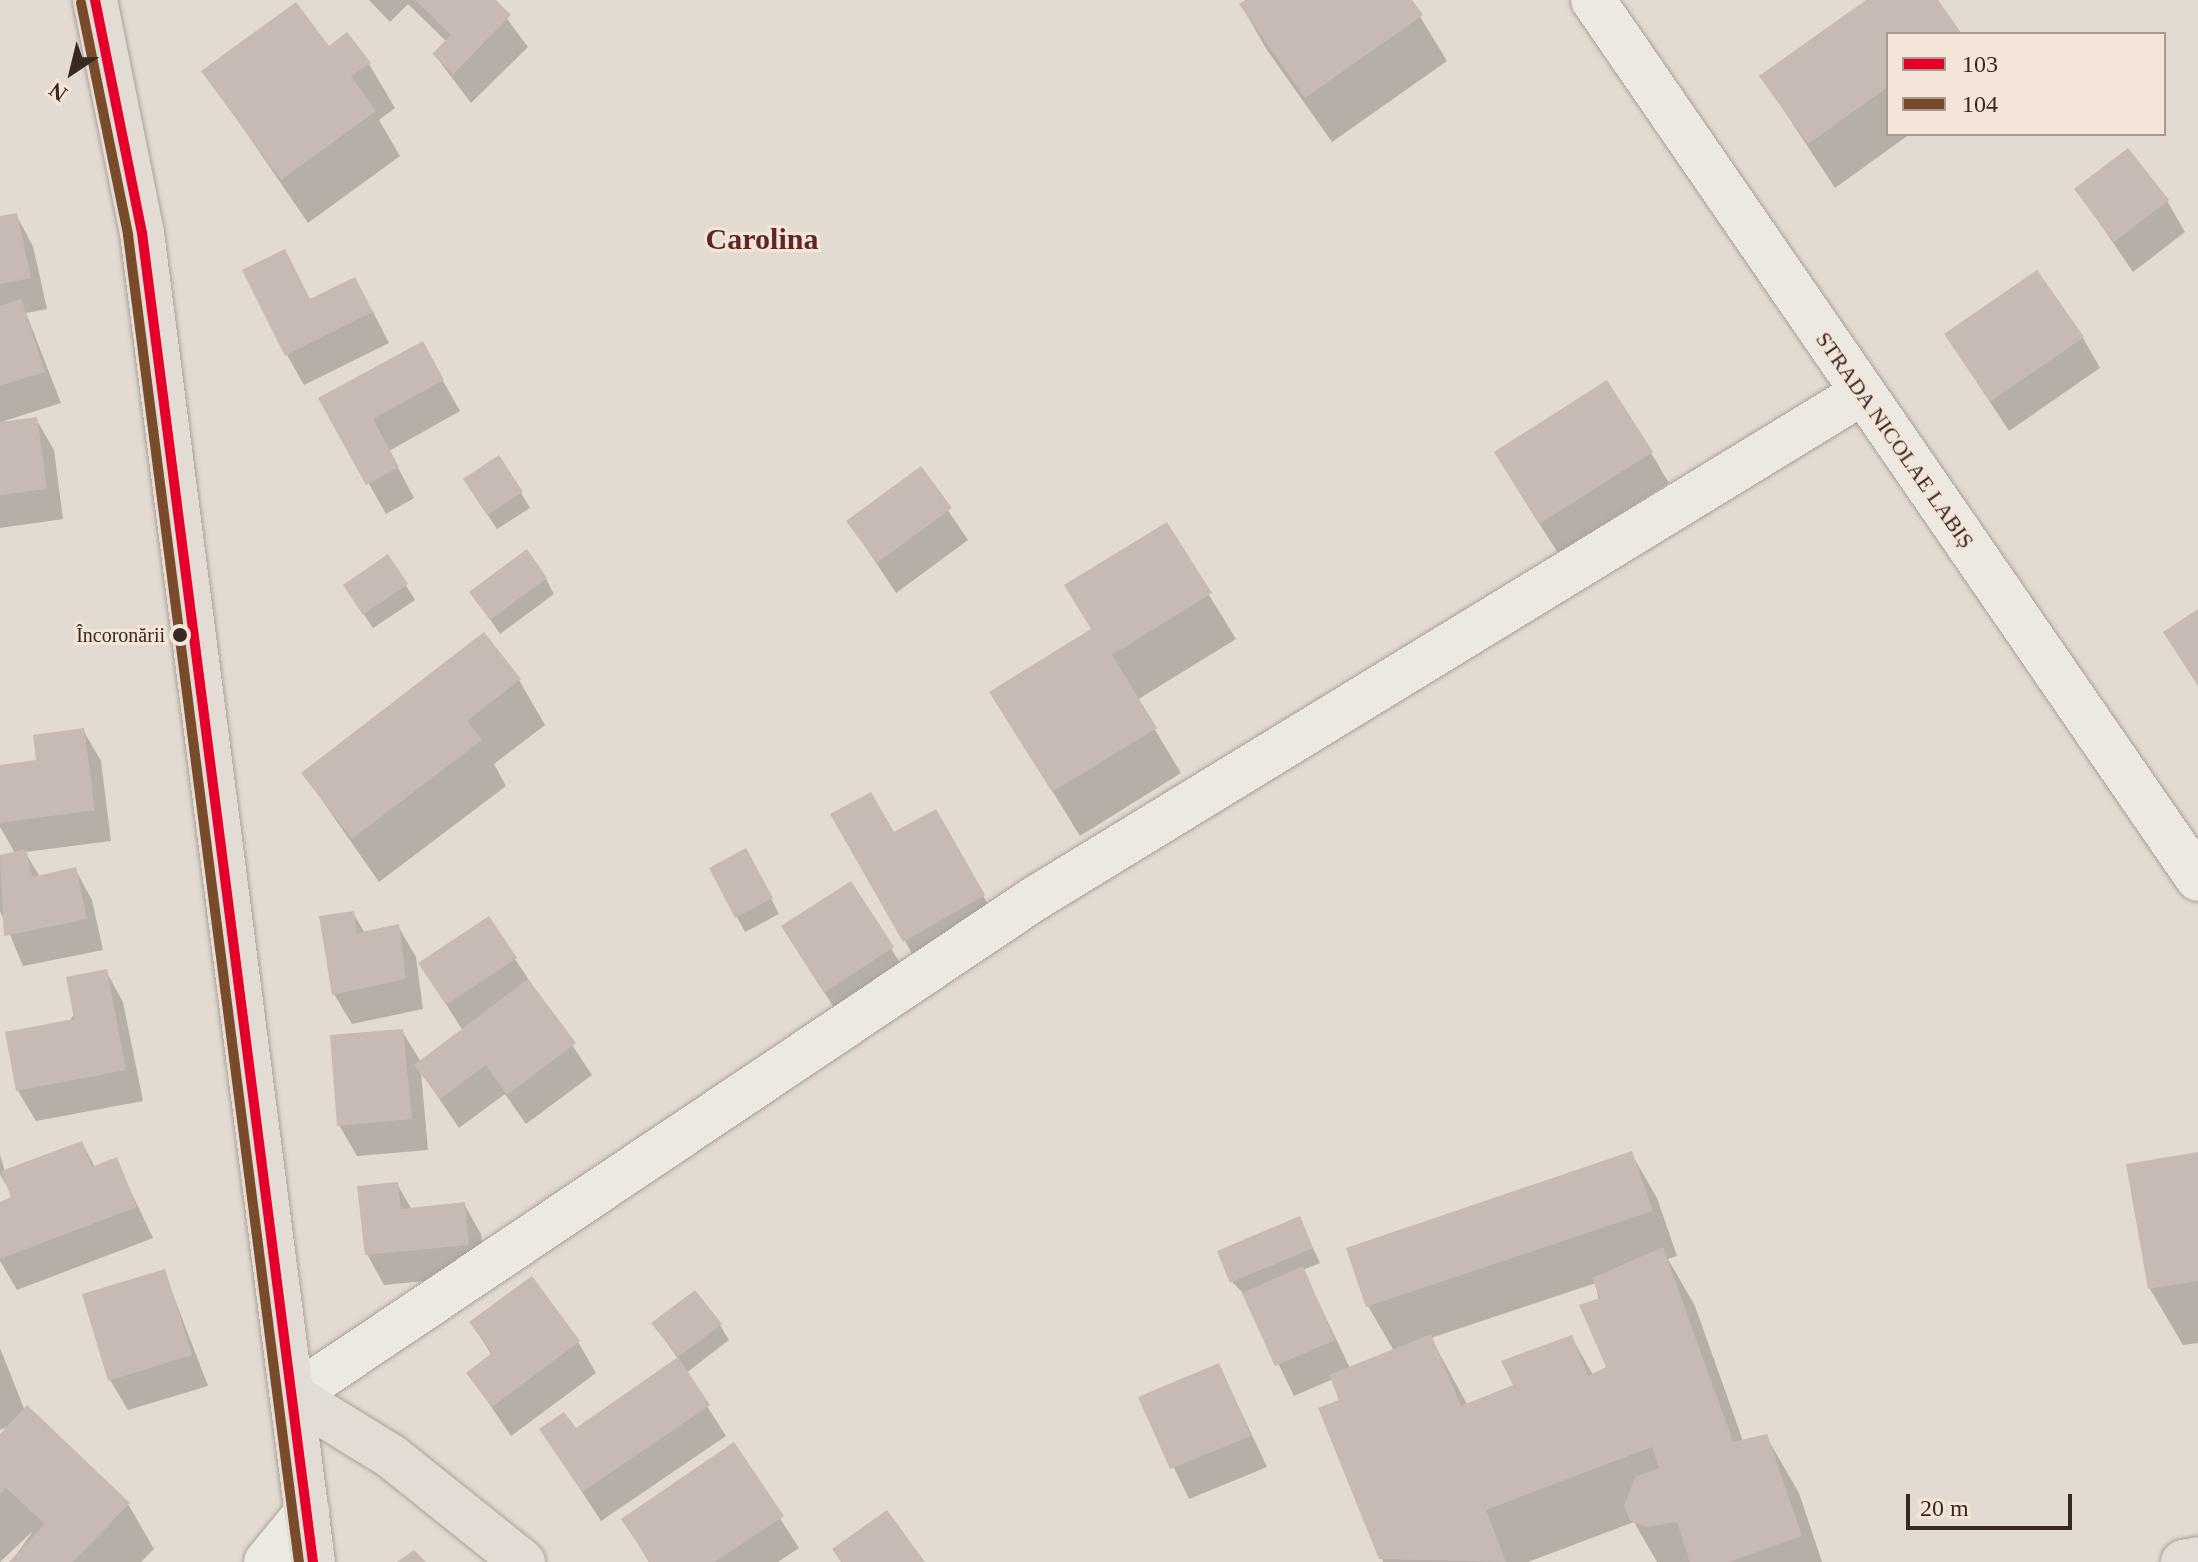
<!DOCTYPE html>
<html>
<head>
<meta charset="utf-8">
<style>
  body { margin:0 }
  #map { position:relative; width:2198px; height:1562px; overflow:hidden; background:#e3dbd2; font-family:"Times New Roman",serif }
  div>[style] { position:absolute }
  .shadow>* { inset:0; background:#0003 }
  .building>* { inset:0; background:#c7b9b3 }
  .roads { filter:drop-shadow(0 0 2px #a9a19a) drop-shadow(0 0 2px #a9a19a) }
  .minor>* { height:44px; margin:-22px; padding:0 22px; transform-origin:22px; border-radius:22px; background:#ece8e2 }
  .major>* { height:44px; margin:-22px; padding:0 22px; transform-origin:22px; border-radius:22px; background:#e3dcd5 }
  .bus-1>* { height:10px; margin:-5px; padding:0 5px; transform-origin:5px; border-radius:5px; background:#e4002b }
  .bus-2>* { height:10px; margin:-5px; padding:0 5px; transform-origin:5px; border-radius:5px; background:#7a4b2a }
  .dots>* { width:22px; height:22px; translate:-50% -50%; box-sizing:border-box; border:4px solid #f3e6d9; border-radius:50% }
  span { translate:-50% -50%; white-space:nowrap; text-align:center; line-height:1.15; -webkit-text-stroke:6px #f3e6d9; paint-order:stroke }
  .bus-label { font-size:20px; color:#382822 }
  .right { translate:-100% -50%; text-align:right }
  .street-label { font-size:22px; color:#382822 }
  .district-label { font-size:30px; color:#602625; font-weight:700 }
  .legend { position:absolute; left:1886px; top:32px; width:280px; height:104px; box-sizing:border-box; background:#f3e6d9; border:2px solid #a89a90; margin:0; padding:10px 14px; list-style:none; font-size:24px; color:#382822 }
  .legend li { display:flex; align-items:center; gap:16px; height:40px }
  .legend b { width:40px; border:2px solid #a89a90 }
  .north { position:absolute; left:32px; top:32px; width:80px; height:80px; -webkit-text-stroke:6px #f3e6d9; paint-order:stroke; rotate:215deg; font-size:22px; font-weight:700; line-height:32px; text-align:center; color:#382822 }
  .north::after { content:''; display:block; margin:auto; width:28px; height:36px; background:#382822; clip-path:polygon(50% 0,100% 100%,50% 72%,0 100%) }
  .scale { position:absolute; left:1906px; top:1494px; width:166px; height:36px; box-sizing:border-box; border:4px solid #382822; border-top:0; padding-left:10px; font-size:24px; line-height:28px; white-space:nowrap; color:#382822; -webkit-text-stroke:6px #f3e6d9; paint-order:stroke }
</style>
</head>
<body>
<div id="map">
  <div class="shadow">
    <div style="clip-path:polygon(369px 0,493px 0,528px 47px,471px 103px,434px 54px,447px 42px,408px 4px,390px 22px)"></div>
    <div style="clip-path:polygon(1248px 0,1410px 0,1447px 61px,1332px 142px,1267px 50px,1241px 5px)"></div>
    <div style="clip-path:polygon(1869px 0,1935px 0,1960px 34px,1888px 34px,1888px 134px,1910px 134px,1835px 188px,1762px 77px)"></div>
    <div style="clip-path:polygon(328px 49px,369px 64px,395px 108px,379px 120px,400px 156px,308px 223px,204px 71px)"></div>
    <div style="clip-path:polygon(2077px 190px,2167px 201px,2185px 232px,2133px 272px)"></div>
    <div style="clip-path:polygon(16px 215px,33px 246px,47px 309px,26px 313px,61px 403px,1px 422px,36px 419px,54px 450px,63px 519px,0 528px,0 218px)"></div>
    <div style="clip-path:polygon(284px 252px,311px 301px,372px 310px,389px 343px,304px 385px,287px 355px)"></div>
    <div style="clip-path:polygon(1946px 335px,2083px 338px,2100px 368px,2009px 431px)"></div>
    <div style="clip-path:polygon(422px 344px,460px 411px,389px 451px,414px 498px,386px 514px,321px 399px)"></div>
    <div style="clip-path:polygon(1651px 453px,1669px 483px,1558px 553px,1514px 484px)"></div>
    <div style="clip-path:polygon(920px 469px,968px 540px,896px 593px,849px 522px)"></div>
    <div style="clip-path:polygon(521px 493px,530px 508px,497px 529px,474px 495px)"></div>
    <div style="clip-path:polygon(1166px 525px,1236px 639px,1137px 700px,1181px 773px,1080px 836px,992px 693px,1092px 631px)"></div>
    <div style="clip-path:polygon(388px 557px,415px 600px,373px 628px,354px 600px)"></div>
    <div style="clip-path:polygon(546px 579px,554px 594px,500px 634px,472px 592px)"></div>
    <div style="clip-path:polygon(519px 680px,545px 725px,494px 764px,506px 786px,379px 882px,303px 773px)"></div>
    <div style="clip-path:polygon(83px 730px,101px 761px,111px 841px,25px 852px,40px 877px,75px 869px,92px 900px,103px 950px,23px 966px,0 911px,0 857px,15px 853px,0 827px,0 767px,38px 762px)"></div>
    <div style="clip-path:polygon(935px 812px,1001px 927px,922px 971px,833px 815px,894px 835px)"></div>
    <div style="clip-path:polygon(754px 866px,779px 914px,745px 932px,711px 869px)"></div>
    <div style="clip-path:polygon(851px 884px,910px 979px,843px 1022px,802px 957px)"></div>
    <div style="clip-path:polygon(353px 913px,365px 933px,398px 926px,416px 957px,423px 1009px,352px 1024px,334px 994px)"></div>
    <div style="clip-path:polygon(515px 959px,592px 1075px,526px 1124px,505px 1094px,459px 1128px,421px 1072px,428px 1150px,357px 1156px,339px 1125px,402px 1031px,421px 1062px,463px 1031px,421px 964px)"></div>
    <div style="clip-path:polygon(106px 971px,123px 1002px,143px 1101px,36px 1121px,18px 1091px)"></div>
    <div style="clip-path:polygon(82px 1143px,95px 1167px,116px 1160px,153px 1238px,17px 1290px,0 1261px,0 1204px,14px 1199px,0 1174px,0 1154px,5px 1172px)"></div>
    <div style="clip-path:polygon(evenodd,1631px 1153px,1657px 1198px,1677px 1256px,1668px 1259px,1695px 1306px,1743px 1441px,1766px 1436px,1799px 1493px,1822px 1562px,1657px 1562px,1634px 1522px,1528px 1562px,1383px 1562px,1333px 1379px,1294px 1396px,1245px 1295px,1232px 1282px,1299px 1218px,1320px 1263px,1303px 1270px,1350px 1368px,1394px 1351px,1368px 1306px,1631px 1153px,1596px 1283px,1608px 1368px,1593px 1375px,1572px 1338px,1515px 1386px,1468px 1406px,1431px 1338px,1596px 1283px)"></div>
    <div style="clip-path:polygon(2198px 1154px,2198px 1343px,2183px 1345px,2150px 1289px,2129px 1166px)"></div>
    <div style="clip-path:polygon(397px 1184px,412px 1210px,464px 1204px,481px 1234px,486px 1275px,384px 1285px,367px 1254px)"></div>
    <div style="clip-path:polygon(164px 1271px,208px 1386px,128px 1410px,110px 1380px)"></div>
    <div style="clip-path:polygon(472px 1323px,578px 1342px,596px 1373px,511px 1436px,469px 1374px,492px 1356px)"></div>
    <div style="clip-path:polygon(654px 1324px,720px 1325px,729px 1340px,686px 1373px,726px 1436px,601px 1521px,541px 1429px,575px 1430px,678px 1359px)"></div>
    <div style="clip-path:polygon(0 1348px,25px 1411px,128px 1504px,154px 1549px,141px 1562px,11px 1562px,33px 1531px,0 1562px,0 1437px,10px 1426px,0 1430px)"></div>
    <div style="clip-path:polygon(1219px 1365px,1267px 1467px,1189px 1499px,1141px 1399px)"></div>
    <div style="clip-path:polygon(733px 1445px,799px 1548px,778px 1562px,649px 1562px,623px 1519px)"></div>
  </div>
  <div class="building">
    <div style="clip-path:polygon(415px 0,496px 0,511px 15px,453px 74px,432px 54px,451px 35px)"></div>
    <div style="clip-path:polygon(1245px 0,1412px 0,1423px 15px,1305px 98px,1239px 4px)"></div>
    <div style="clip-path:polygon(1866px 0,1938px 0,1962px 34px,1888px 34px,1888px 87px,1808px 144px,1759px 76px)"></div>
    <div style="clip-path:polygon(296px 2px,329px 46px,347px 32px,371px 63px,351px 76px,376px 111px,281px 180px,201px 71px)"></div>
    <div style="clip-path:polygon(2128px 148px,2169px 200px,2114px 242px,2074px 189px)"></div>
    <div style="clip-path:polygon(17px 213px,31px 278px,0 284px,0 216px)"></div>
    <div style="clip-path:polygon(285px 249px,310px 299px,355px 277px,373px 312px,285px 356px,242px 270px)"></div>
    <div style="clip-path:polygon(2037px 270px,2084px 337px,1990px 402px,1944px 334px)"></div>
    <div style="clip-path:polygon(21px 299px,45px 372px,0 386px,0 306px)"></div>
    <div style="clip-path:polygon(423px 341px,444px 380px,373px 419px,399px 467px,366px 485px,318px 398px)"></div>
    <div style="clip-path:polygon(1607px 380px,1653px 452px,1539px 524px,1494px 452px)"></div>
    <div style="clip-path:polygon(37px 417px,47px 489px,0 495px,0 422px)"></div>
    <div style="clip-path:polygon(499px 455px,523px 492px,487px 515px,463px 479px)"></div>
    <div style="clip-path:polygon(921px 466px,952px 508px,877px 563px,846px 521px)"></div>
    <div style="clip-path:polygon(1167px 522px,1212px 593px,1112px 655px,1157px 728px,1052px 792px,989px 692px,1091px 629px,1064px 585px)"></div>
    <div style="clip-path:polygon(527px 549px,547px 578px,490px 620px,469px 592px)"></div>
    <div style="clip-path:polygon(388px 554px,408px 584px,363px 615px,343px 585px)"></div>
    <div style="clip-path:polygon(2198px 609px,2198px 686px,2163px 632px)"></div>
    <div style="clip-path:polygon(484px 632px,521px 679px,467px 721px,482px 740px,352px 839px,301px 773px)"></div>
    <div style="clip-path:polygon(84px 728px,95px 810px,0 823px,0 765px,36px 760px,33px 735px)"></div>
    <div style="clip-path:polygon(871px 792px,894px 832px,936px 809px,985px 895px,903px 942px,830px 814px)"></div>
    <div style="clip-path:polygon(746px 848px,773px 898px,735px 918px,709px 868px)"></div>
    <div style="clip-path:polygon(26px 849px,32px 877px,76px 867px,87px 919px,4px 936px,0 855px)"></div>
    <div style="clip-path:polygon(851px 881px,894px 947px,824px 993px,781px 926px)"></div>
    <div style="clip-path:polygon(354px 911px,357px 933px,399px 924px,406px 979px,332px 995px,319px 916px)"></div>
    <div style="clip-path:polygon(489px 916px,517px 958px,446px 1005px,418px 963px)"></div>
    <div style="clip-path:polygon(107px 969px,126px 1070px,16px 1091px,5px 1032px,74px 1019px,66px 977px)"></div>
    <div style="clip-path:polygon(528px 979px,576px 1043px,507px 1095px,486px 1065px,440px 1099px,414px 1065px)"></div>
    <div style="clip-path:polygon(403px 1029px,412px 1119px,337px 1126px,330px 1035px)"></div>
    <div style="clip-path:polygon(82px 1141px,92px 1167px,117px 1157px,137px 1207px,0 1259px,0 1202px,11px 1197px,1px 1171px)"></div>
    <div style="clip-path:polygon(1632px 1151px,1653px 1211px,1366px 1307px,1346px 1248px)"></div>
    <div style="clip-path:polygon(2198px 1152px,2198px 1281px,2148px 1289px,2126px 1164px)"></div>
    <div style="clip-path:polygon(398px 1182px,401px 1209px,465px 1202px,469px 1245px,365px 1255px,357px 1186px)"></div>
    <div style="clip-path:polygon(1300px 1216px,1313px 1248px,1230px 1283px,1217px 1251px)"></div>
    <div style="clip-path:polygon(1663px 1247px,1733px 1442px,1767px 1434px,1802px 1536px,1729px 1562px,1690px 1562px,1677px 1522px,1646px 1527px,1630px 1520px,1624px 1506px,1635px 1477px,1659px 1468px,1652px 1447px,1486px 1510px,1506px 1562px,1379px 1559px,1318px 1408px,1339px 1400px,1329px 1375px,1431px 1334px,1461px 1406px,1513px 1385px,1501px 1361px,1572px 1335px,1588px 1376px,1606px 1367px,1579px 1305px,1600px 1298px,1592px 1278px)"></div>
    <div style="clip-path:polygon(1303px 1266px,1335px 1340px,1275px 1366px,1242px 1293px)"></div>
    <div style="clip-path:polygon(165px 1269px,192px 1355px,108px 1381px,82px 1294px)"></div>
    <div style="clip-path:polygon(532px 1276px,580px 1341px,492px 1407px,466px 1373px,492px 1353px,469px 1322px)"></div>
    <div style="clip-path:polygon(695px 1290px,722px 1324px,678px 1357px,651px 1323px)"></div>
    <div style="clip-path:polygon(678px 1357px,710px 1405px,582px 1492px,539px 1429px,564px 1412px,576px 1428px)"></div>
    <div style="clip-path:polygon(1219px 1363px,1251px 1436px,1170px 1469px,1138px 1397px)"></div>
    <div style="clip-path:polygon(27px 1405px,130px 1503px,73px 1562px,9px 1562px,45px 1524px,6px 1488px,0 1494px,0 1434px)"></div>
    <div style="clip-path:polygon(734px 1442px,784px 1516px,715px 1562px,650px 1562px,621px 1519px)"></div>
    <div style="clip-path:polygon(887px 1510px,925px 1562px,841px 1562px,832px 1549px)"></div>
    <div style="clip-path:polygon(414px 1550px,426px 1562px,397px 1562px)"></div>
  </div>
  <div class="roads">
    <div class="minor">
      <div style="left:1593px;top:0;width:1067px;rotate:55.46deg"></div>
      <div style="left:293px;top:1396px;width:892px;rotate:-33.85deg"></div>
      <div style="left:1034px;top:899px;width:970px;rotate:-31.43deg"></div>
      <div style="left:266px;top:1562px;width:65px;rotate:-50.6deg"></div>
    </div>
    <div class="major">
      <div style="left:95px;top:0;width:238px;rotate:78.6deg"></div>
      <div style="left:142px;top:233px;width:1340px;rotate:82.67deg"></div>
      <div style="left:293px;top:1396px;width:116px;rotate:31.6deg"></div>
      <div style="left:392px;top:1457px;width:168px;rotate:38.7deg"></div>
      <div style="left:2183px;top:1562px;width:15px;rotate:-11deg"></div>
    </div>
  </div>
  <div class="bus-1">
    <div style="left:95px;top:0;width:238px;rotate:78.6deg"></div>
    <div style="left:142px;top:233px;width:1340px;rotate:82.67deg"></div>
  </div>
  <div class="bus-2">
    <div style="left:81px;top:3px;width:237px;rotate:78.5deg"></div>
    <div style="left:128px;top:235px;width:1338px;rotate:82.66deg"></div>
  </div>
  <div class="dots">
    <div style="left:180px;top:635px;background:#382822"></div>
  </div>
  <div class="bus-label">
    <span class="right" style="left:165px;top:635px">Încoronării</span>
  </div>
  <div class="street-label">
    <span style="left:1895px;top:440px;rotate:55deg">STRADA NICOLAE LABIȘ</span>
  </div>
  <div class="district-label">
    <span style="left:762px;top:239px">Carolina</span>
  </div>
  <ul class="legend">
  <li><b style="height:10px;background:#e4002b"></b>103</li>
  <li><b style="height:10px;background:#7a4b2a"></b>104</li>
  </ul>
  <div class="north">N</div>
  <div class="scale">20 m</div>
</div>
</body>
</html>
